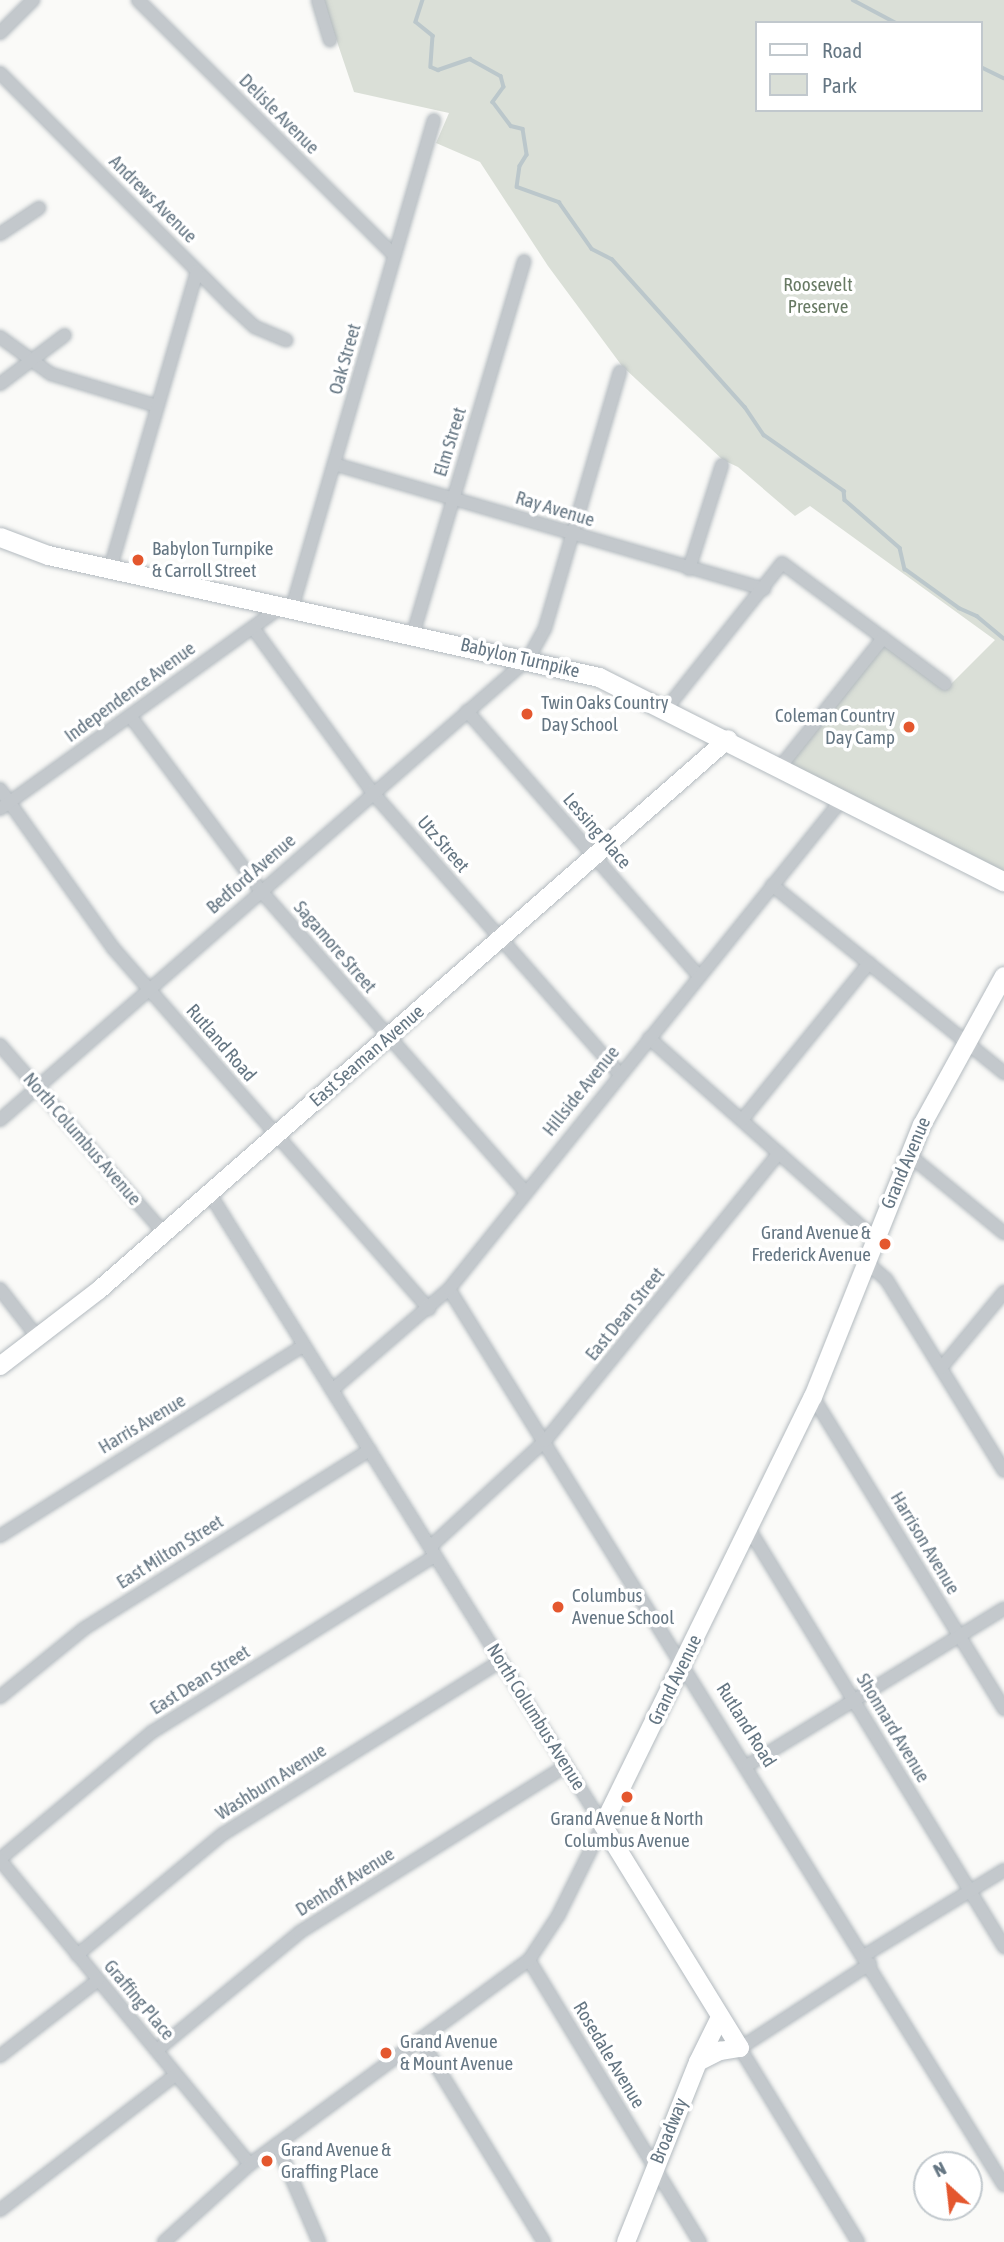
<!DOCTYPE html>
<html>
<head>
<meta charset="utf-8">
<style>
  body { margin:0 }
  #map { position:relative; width:1004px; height:2242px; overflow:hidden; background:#fafaf8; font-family:"Asap Condensed",sans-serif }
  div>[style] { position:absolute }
  .green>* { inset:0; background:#dadfd7 }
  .stream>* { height:3.5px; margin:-1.75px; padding:0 1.75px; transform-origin:1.75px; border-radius:1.75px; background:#bbc7cb }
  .roads { filter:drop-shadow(0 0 2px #b3babf) drop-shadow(0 0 2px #b3babf) }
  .street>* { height:12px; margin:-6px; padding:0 6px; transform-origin:6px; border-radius:6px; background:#c3c8cc }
  .secondary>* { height:18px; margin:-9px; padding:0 9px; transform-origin:9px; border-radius:9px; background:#fff }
  .primary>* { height:19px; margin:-9.5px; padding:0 9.5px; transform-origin:9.5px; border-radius:9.5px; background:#fff }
  .dots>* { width:19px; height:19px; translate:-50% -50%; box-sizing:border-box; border:4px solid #fff; border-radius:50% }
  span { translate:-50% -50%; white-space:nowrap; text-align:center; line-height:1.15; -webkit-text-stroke:7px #fff; paint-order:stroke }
  .street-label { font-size:19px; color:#657683 }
  .park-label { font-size:19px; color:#687a64 }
  .poi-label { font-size:19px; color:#657683 }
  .left { translate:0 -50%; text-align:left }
  .right { translate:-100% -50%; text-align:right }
  .legend { position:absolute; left:755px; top:21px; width:228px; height:91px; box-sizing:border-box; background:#fff; border:2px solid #c1c8cd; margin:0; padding:9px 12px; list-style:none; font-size:21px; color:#657683 }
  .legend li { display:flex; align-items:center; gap:14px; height:35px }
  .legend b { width:35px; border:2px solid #c1c8cd }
  .north { position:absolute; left:913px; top:2151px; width:70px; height:70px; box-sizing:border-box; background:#fff; border:2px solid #c1c8cd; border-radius:50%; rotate:333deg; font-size:19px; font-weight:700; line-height:28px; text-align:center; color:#657683 }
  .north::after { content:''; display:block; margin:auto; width:24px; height:32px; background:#e4572e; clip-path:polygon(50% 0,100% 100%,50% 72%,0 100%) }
</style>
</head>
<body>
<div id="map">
  <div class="green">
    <div style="clip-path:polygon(evenodd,323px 0,1004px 0,1004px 883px,783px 765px,883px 642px,947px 688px,995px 640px,810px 506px,795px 516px,738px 467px,723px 460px,622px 366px,548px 266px,480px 162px,436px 143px,449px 113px,354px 92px,323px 0,757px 23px,981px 23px,981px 110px,757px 110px,757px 23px)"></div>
  </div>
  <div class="stream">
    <div style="left:423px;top:0;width:23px;rotate:108deg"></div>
    <div style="left:416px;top:22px;width:22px;rotate:39deg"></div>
    <div style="left:433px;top:36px;width:31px;rotate:94deg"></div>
    <div style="left:431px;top:67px;width:8px;rotate:23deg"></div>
    <div style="left:438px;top:70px;width:34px;rotate:-19deg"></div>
    <div style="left:470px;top:59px;width:35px;rotate:29deg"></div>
    <div style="left:501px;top:76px;width:11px;rotate:75deg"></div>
    <div style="left:504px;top:87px;width:19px;rotate:126deg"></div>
    <div style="left:493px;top:102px;width:30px;rotate:53deg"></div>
    <div style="left:511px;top:126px;width:12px;rotate:14deg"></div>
    <div style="left:523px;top:129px;width:26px;rotate:81deg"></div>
    <div style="left:527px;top:155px;width:13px;rotate:122deg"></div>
    <div style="left:520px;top:166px;width:21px;rotate:98deg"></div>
    <div style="left:517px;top:187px;width:45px;rotate:19.7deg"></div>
    <div style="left:559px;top:202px;width:57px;rotate:54.9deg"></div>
    <div style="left:592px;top:249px;width:22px;rotate:27deg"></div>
    <div style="left:612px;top:259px;width:199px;rotate:48.1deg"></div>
    <div style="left:745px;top:407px;width:34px;rotate:56deg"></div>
    <div style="left:764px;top:435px;width:98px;rotate:35deg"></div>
    <div style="left:844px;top:491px;width:9px;rotate:84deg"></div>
    <div style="left:845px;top:500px;width:73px;rotate:41.1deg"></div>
    <div style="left:900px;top:548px;width:22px;rotate:77deg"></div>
    <div style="left:905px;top:569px;width:67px;rotate:35.8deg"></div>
    <div style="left:959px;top:608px;width:20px;rotate:24deg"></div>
    <div style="left:977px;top:616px;width:35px;rotate:40deg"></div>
    <div style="left:853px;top:0;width:49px;rotate:28.1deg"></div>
    <div style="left:981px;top:67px;width:25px;rotate:26deg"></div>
  </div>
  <div class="roads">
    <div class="street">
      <div style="left:138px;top:0;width:361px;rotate:44.9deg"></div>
      <div style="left:318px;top:0;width:42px;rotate:73.3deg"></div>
      <div style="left:0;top:33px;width:47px;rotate:-45deg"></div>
      <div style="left:0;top:73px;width:326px;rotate:45.1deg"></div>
      <div style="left:230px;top:304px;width:34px;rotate:43deg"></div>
      <div style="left:255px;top:327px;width:34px;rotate:23deg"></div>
      <div style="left:0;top:234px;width:47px;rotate:-33.7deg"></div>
      <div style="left:0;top:337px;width:63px;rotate:36deg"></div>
      <div style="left:51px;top:374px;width:111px;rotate:16.8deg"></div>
      <div style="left:0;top:384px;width:81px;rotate:-37deg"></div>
      <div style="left:334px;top:464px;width:448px;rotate:16.2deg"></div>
      <div style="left:110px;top:569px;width:310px;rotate:-73.7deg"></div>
      <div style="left:689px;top:569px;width:109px;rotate:-72.4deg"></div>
      <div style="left:292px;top:608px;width:508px;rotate:-73.78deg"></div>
      <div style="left:253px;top:628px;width:203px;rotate:54deg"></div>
      <div style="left:372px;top:792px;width:376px;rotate:48.7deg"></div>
      <div style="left:413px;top:634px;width:389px;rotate:-73.4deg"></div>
      <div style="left:666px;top:709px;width:186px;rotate:-51.5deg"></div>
      <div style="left:782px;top:563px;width:203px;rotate:36.6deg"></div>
      <div style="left:467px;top:711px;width:352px;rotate:48.8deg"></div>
      <div style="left:130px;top:716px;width:219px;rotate:53.2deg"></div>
      <div style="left:261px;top:891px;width:400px;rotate:48.7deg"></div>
      <div style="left:781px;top:766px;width:164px;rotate:-51.4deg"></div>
      <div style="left:0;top:789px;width:195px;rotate:54.6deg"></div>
      <div style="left:113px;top:948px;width:480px;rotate:48.8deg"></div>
      <div style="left:0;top:809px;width:348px;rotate:-35.7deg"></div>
      <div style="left:772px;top:885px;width:299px;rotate:39deg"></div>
      <div style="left:649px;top:1038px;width:300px;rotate:41.6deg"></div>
      <div style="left:0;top:1045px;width:249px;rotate:48.9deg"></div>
      <div style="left:0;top:1120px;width:701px;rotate:-41.12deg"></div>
      <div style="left:528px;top:659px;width:35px;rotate:-61deg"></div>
      <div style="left:545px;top:628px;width:267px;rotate:-73.7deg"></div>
      <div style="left:742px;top:1120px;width:202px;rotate:-51deg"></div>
      <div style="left:909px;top:1155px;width:123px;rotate:39.4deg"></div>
      <div style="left:865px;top:1261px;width:28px;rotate:41deg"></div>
      <div style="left:886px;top:1279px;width:225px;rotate:58.4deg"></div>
      <div style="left:0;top:1289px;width:62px;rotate:52.2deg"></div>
      <div style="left:449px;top:1289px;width:1054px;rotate:58.23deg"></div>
      <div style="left:941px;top:1368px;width:99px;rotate:-50.3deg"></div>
      <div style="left:332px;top:1390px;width:155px;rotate:-40.8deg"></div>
      <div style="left:449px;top:1289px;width:630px;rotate:-51.25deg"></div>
      <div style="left:813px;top:1397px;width:366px;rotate:58.5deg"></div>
      <div style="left:749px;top:1529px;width:490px;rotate:58.6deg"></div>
      <div style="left:0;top:1536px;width:359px;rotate:-32.1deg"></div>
      <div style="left:430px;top:1547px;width:156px;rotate:-42.7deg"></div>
      <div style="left:545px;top:1441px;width:371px;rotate:-50.9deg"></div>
      <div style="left:0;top:1697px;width:109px;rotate:-39.1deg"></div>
      <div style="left:85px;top:1628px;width:336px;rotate:-32deg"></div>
      <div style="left:748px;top:1765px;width:300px;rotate:-31.4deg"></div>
      <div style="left:0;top:1859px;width:198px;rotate:-39.9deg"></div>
      <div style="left:152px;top:1732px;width:333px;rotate:-31.9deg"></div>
      <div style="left:0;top:1860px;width:394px;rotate:50.6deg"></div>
      <div style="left:77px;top:1955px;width:190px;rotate:-39.7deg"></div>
      <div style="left:223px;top:1834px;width:327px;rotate:-31.9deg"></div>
      <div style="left:865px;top:1955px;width:163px;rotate:-31.4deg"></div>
      <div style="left:529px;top:1960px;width:330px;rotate:58.8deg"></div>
      <div style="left:420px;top:2039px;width:238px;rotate:58.6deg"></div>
      <div style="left:157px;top:2050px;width:185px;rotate:-39.5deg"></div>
      <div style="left:300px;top:1932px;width:314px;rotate:-32deg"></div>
      <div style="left:0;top:2056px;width:123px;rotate:-37.7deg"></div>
      <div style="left:277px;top:2144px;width:107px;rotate:66.8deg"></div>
      <div style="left:0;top:2210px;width:221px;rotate:-37.6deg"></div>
      <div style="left:164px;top:2242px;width:116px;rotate:-42.2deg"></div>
      <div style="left:250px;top:2164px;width:346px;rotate:-36.2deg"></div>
      <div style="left:529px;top:1960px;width:53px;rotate:-56.6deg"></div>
      <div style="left:558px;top:1916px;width:102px;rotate:-63.7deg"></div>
      <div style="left:603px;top:1825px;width:743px;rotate:-121.92deg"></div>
      <div style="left:858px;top:2242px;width:227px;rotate:-121.3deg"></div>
      <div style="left:740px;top:2048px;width:155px;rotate:-32.9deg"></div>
    </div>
    <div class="secondary">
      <div style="left:0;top:1366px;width:125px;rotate:-37.5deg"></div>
      <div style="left:99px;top:1290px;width:836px;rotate:-41.22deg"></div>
      <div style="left:740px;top:2048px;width:262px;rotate:-121.6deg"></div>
      <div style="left:603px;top:1825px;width:477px;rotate:-63.9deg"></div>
      <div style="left:813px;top:1397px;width:293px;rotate:-68.2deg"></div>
      <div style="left:922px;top:1125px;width:170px;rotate:-61.2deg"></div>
      <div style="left:698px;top:2062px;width:50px;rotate:-63.9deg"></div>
      <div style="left:626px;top:2242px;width:194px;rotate:-68.2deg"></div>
      <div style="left:698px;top:2062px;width:25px;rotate:-27deg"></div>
      <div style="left:720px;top:2051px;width:20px;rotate:-9deg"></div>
    </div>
    <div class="primary">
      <div style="left:0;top:537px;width:51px;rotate:20.6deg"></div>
      <div style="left:48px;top:555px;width:564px;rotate:12.48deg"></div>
      <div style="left:599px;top:677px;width:454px;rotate:26.8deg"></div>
    </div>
  </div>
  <div class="dots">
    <div style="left:138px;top:560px;background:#e4572e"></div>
    <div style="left:527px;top:714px;background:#e4572e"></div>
    <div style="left:909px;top:727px;background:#e4572e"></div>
    <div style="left:885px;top:1244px;background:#e4572e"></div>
    <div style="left:558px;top:1607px;background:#e4572e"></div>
    <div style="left:627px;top:1797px;background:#e4572e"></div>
    <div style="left:386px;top:2053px;background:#e4572e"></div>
    <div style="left:267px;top:2161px;background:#e4572e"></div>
  </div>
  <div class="street-label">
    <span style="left:279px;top:114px;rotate:45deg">Delisle Avenue</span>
    <span style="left:153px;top:199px;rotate:45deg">Andrews Avenue</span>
    <span style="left:345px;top:359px;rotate:-74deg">Oak Street</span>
    <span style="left:450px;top:442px;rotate:-73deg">Elm Street</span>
    <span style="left:555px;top:509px;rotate:17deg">Ray Avenue</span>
    <span style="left:520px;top:658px;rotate:13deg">Babylon Turnpike</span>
    <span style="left:130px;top:692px;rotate:-36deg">Independence Avenue</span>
    <span style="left:597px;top:831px;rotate:49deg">Lessing Place</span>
    <span style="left:443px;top:844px;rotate:49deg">Utz Street</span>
    <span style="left:251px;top:874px;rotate:-41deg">Bedford Avenue</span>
    <span style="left:335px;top:947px;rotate:49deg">Sagamore Street</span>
    <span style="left:221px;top:1043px;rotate:49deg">Rutland Road</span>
    <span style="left:367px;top:1056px;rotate:-41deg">East Seaman Avenue</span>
    <span style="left:581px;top:1091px;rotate:-51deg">Hillside Avenue</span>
    <span style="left:82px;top:1139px;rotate:49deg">North Columbus Avenue</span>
    <span style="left:906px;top:1163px;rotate:-67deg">Grand Avenue</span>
    <span style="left:625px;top:1314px;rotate:-51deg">East Dean Street</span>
    <span style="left:142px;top:1424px;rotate:-31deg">Harris Avenue</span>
    <span style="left:925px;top:1543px;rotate:59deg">Harrison Avenue</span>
    <span style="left:170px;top:1552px;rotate:-32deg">East Milton Street</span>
    <span style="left:200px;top:1680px;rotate:-32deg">East Dean Street</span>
    <span style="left:675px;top:1680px;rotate:-64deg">Grand Avenue</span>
    <span style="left:536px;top:1717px;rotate:58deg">North Columbus Avenue</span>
    <span style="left:746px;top:1725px;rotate:58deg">Rutland Road</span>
    <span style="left:893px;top:1728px;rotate:59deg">Shonnard Avenue</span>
    <span style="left:271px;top:1782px;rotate:-32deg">Washburn Avenue</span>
    <span style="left:345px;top:1882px;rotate:-32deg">Denhoff Avenue</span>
    <span style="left:139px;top:2000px;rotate:50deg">Graffing Place</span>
    <span style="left:609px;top:2055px;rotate:59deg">Rosedale Avenue</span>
    <span style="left:669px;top:2131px;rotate:-68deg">Broadway</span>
  </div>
  <div class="park-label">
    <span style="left:818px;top:296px">Roosevelt<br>Preserve</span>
  </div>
  <div class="poi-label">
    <span class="left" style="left:152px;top:560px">Babylon Turnpike<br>&amp; Carroll Street</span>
    <span class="left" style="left:541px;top:714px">Twin Oaks Country<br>Day School</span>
    <span class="right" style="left:895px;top:727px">Coleman Country<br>Day Camp</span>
    <span class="right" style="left:871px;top:1244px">Grand Avenue &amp;<br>Frederick Avenue</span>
    <span class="left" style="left:572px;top:1607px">Columbus<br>Avenue School</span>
    <span style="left:627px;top:1830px">Grand Avenue &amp; North<br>Columbus Avenue</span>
    <span class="left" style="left:400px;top:2053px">Grand Avenue<br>&amp; Mount Avenue</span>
    <span class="left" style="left:281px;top:2161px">Grand Avenue &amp;<br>Graffing Place</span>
  </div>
  <ul class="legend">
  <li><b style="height:9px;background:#fff"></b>Road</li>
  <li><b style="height:19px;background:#dadfd7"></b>Park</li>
  </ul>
  <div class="north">N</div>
</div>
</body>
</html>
